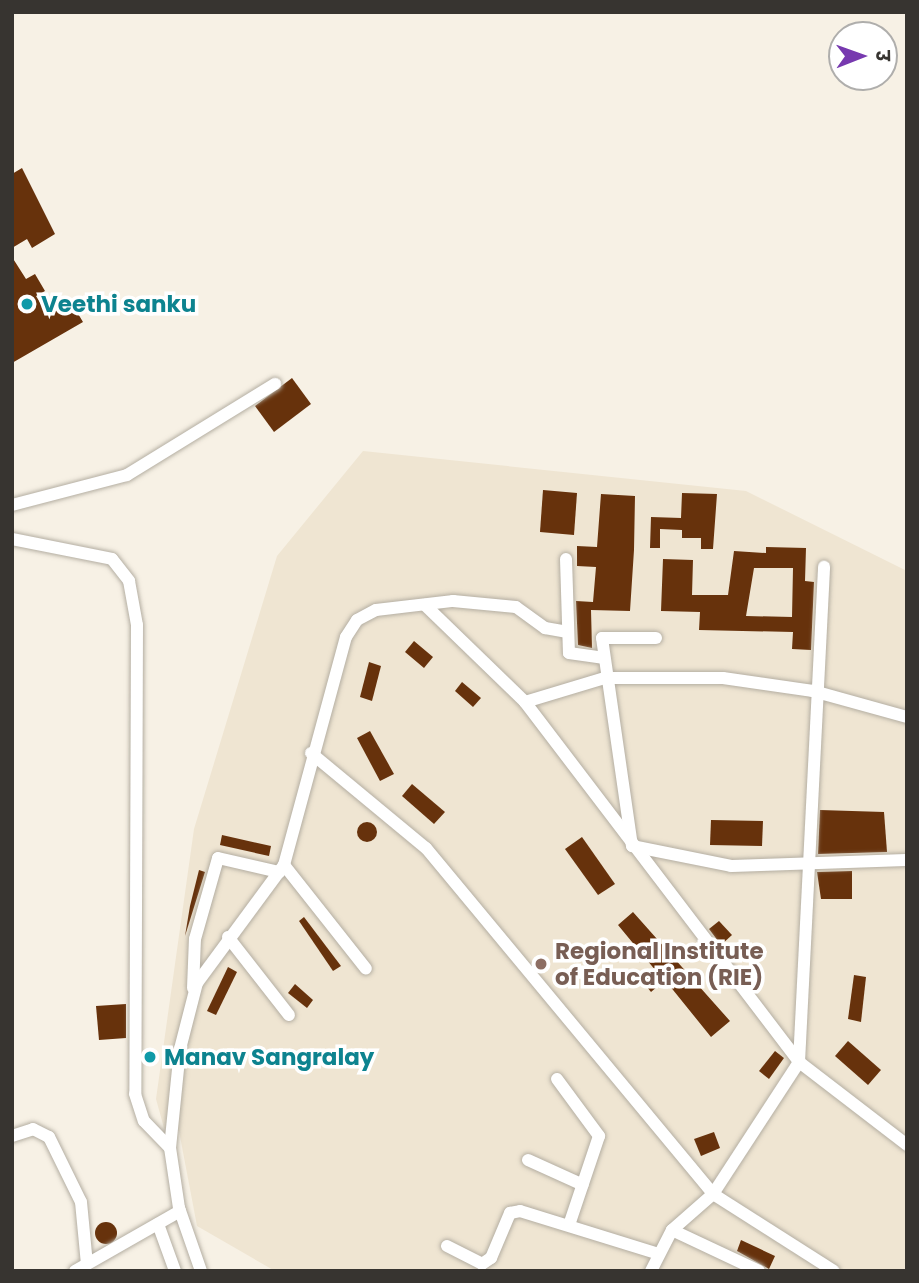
<!DOCTYPE html>
<html>
<head>
<meta charset="utf-8">
<style>
  body { margin:0 }
  #map { position:relative; width:919px; height:1283px; overflow:hidden; background:#f7f1e5; font-family:Poppins,"Noto Sans Devanagari",sans-serif }
  div>[style] { position:absolute }
  .built>* { inset:0; background:#efe5d2 }
  .building>* { inset:0; background:#67320c }
  .round { border-radius:50% }
  .roads { filter:drop-shadow(0 0 2px #b4aea2) drop-shadow(0 0 2px #b4aea2) }
  .minor>* { height:12px; margin:-6px; padding:0 6px; transform-origin:6px; border-radius:6px; background:#fff }
  .dots>* { width:19px; height:19px; translate:-50% -50%; box-sizing:border-box; border:4px solid #fff; border-radius:50% }
  span { translate:-50% -50%; white-space:nowrap; text-align:center; line-height:1.15; -webkit-text-stroke:7px #fff; paint-order:stroke }
  .culture-label { font-size:23px; color:#0d838f; font-weight:700 }
  .left { translate:0 -50%; text-align:left }
  .education-label { font-size:23px; color:#785e54; font-weight:700 }
  .frame { position:absolute; inset:0; border:14px solid #373430; pointer-events:none }
  .north { position:absolute; left:828px; top:21px; width:70px; height:70px; box-sizing:border-box; background:#fff; border:2px solid #afaeac; border-radius:50%; rotate:89deg; font-size:19px; font-weight:700; line-height:28px; text-align:center; color:#373430 }
  .north::after { content:''; display:block; margin:auto; width:24px; height:32px; background:#7739af; clip-path:polygon(50% 0,100% 100%,50% 72%,0 100%) }
</style>
</head>
<body>
<div id="map">
  <div class="built">
    <div style="clip-path:polygon(363px 451px,746px 491px,907px 571px,907px 1271px,275px 1271px,197px 1226px,179px 1131px,164px 1128px,156px 1099px,194px 829px,277px 556px)"></div>
  </div>
  <div class="building">
    <div style="clip-path:polygon(22px 168px,55px 234px,32px 248px,27px 239px,12px 248px,12px 174px)"></div>
    <div style="clip-path:polygon(12px 257px,26px 279px,35px 274px,45px 291px,36px 296px,45px 311px,68px 297px,83px 322px,12px 363px)"></div>
    <div style="clip-path:polygon(292px 378px,311px 404px,274px 432px,255px 406px)"></div>
    <div style="clip-path:polygon(543px 490px,577px 493px,574px 535px,540px 532px)"></div>
    <div style="clip-path:polygon(682px 493px,717px 494px,713px 549px,701px 549px,701px 538px,682px 538px,682px 530px,660px 529px,660px 548px,650px 548px,651px 517px,681px 518px)"></div>
    <div style="clip-path:polygon(601px 494px,635px 496px,634px 550px,630px 611px,591px 610px,592px 648px,578px 645px,576px 601px,593px 602px,596px 567px,577px 566px,577px 546px,597px 547px)"></div>
    <div style="clip-path:polygon(evenodd,766px 547px,806px 548px,805px 581px,814px 582px,811px 650px,792px 649px,793px 632px,699px 630px,700px 612px,661px 611px,663px 559px,693px 560px,692px 595px,728px 595px,734px 551px,766px 553px,766px 547px,754px 568px,793px 568px,792px 617px,746px 616px,754px 568px)"></div>
    <div style="clip-path:polygon(414px 641px,433px 657px,424px 668px,405px 652px)"></div>
    <div style="clip-path:polygon(369px 662px,381px 666px,372px 701px,360px 697px)"></div>
    <div style="clip-path:polygon(462px 682px,481px 698px,473px 707px,455px 691px)"></div>
    <div style="clip-path:polygon(370px 731px,394px 774px,380px 781px,357px 738px)"></div>
    <div style="clip-path:polygon(412px 784px,445px 812px,434px 824px,402px 796px)"></div>
    <div style="clip-path:polygon(820px 810px,884px 812px,887px 852px,818px 854px)"></div>
    <div style="clip-path:polygon(711px 820px,763px 821px,762px 846px,710px 845px)"></div>
    <div class="round" style="left:357px;top:822px;width:20px;height:20px"></div>
    <div style="clip-path:polygon(222px 835px,271px 846px,269px 856px,220px 845px)"></div>
    <div style="clip-path:polygon(582px 837px,615px 884px,598px 895px,565px 849px)"></div>
    <div style="clip-path:polygon(199px 870px,205px 872px,185px 936px,190px 906px)"></div>
    <div style="clip-path:polygon(852px 871px,852px 899px,821px 899px,817px 872px)"></div>
    <div style="clip-path:polygon(633px 912px,730px 1021px,711px 1037px,665px 980px,651px 992px,643px 982px,656px 971px,618px 925px)"></div>
    <div style="clip-path:polygon(304px 917px,341px 966px,333px 971px,299px 921px)"></div>
    <div style="clip-path:polygon(719px 921px,732px 935px,721px 945px,709px 929px)"></div>
    <div style="clip-path:polygon(228px 967px,237px 972px,216px 1015px,207px 1011px)"></div>
    <div style="clip-path:polygon(854px 975px,866px 977px,861px 1022px,848px 1019px)"></div>
    <div style="clip-path:polygon(295px 984px,313px 1000px,307px 1008px,288px 993px)"></div>
    <div style="clip-path:polygon(126px 1004px,126px 1038px,99px 1040px,96px 1006px)"></div>
    <div style="clip-path:polygon(848px 1041px,881px 1070px,868px 1085px,835px 1056px)"></div>
    <div style="clip-path:polygon(775px 1051px,784px 1058px,769px 1079px,759px 1071px)"></div>
    <div style="clip-path:polygon(714px 1132px,720px 1148px,701px 1156px,694px 1139px)"></div>
    <div class="round" style="left:95px;top:1222px;width:22px;height:22px"></div>
    <div style="clip-path:polygon(741px 1240px,775px 1256px,769px 1269px,737px 1251px)"></div>
  </div>
  <div class="roads">
    <div class="minor">
      <div style="left:12px;top:505px;width:119px;rotate:-14.6deg"></div>
      <div style="left:127px;top:475px;width:174px;rotate:-31.6deg"></div>
      <div style="left:12px;top:539px;width:102px;rotate:11.3deg"></div>
      <div style="left:112px;top:559px;width:28px;rotate:52deg"></div>
      <div style="left:129px;top:581px;width:45px;rotate:79.7deg"></div>
      <div style="left:137px;top:625px;width:469px;rotate:90.2deg"></div>
      <div style="left:135px;top:1094px;width:28px;rotate:72deg"></div>
      <div style="left:144px;top:1121px;width:37px;rotate:46deg"></div>
      <div style="left:566px;top:559px;width:94px;rotate:88.2deg"></div>
      <div style="left:569px;top:653px;width:34px;rotate:8deg"></div>
      <div style="left:425px;top:605px;width:139px;rotate:44.1deg"></div>
      <div style="left:525px;top:702px;width:452px;rotate:52.7deg"></div>
      <div style="left:799px;top:1062px;width:136px;rotate:37.5deg"></div>
      <div style="left:656px;top:638px;width:54px;rotate:180deg"></div>
      <div style="left:602px;top:638px;width:210px;rotate:81.8deg"></div>
      <div style="left:632px;top:846px;width:101px;rotate:11.4deg"></div>
      <div style="left:731px;top:866px;width:176px;rotate:-2deg"></div>
      <div style="left:525px;top:702px;width:84px;rotate:-16.7deg"></div>
      <div style="left:605px;top:678px;width:118px"></div>
      <div style="left:723px;top:678px;width:91px;rotate:8.2deg"></div>
      <div style="left:813px;top:691px;width:98px;rotate:15.5deg"></div>
      <div style="left:311px;top:753px;width:149px;rotate:39.6deg"></div>
      <div style="left:426px;top:848px;width:450px;rotate:50.3deg"></div>
      <div style="left:713px;top:1194px;width:143px;rotate:32.5deg"></div>
      <div style="left:284px;top:865px;width:132px;rotate:51.7deg"></div>
      <div style="left:228px;top:937px;width:99px;rotate:52deg"></div>
      <div style="left:193px;top:988px;width:49px;rotate:-87.7deg"></div>
      <div style="left:195px;top:939px;width:84px;rotate:-74.1deg"></div>
      <div style="left:218px;top:858px;width:63px;rotate:12.9deg"></div>
      <div style="left:557px;top:1079px;width:71px;rotate:53.6deg"></div>
      <div style="left:599px;top:1136px;width:94px;rotate:108.6deg"></div>
      <div style="left:12px;top:1136px;width:22px;rotate:-18deg"></div>
      <div style="left:33px;top:1129px;width:18px;rotate:27deg"></div>
      <div style="left:49px;top:1137px;width:72px;rotate:63.8deg"></div>
      <div style="left:81px;top:1202px;width:62px;rotate:84.5deg"></div>
      <div style="left:528px;top:1160px;width:60px;rotate:24.4deg"></div>
      <div style="left:158px;top:1224px;width:50px;rotate:70.1deg"></div>
      <div style="left:447px;top:1246px;width:39px;rotate:27deg"></div>
      <div style="left:482px;top:1264px;width:11px;rotate:-34deg"></div>
      <div style="left:491px;top:1258px;width:49px;rotate:-67.1deg"></div>
      <div style="left:510px;top:1213px;width:10px;rotate:-11deg"></div>
      <div style="left:520px;top:1211px;width:145px;rotate:17.2deg"></div>
      <div style="left:75px;top:1271px;width:121px;rotate:-29.7deg"></div>
      <div style="left:201px;top:1271px;width:67px;rotate:-109.2deg"></div>
      <div style="left:179px;top:1208px;width:61px;rotate:-98.5deg"></div>
      <div style="left:170px;top:1148px;width:100px;rotate:-84.2deg"></div>
      <div style="left:180px;top:1049px;width:68px;rotate:-75.6deg"></div>
      <div style="left:197px;top:983px;width:147px;rotate:-53.6deg"></div>
      <div style="left:284px;top:865px;width:236px;rotate:-74.8deg"></div>
      <div style="left:346px;top:637px;width:20px;rotate:-57deg"></div>
      <div style="left:357px;top:620px;width:21px;rotate:-28deg"></div>
      <div style="left:376px;top:610px;width:78px;rotate:-6.7deg"></div>
      <div style="left:453px;top:601px;width:63px;rotate:5.4deg"></div>
      <div style="left:516px;top:607px;width:36px;rotate:36deg"></div>
      <div style="left:545px;top:628px;width:23px;rotate:10deg"></div>
      <div style="left:651px;top:1271px;width:46px;rotate:-62.9deg"></div>
      <div style="left:759px;top:1271px;width:96px;rotate:-154.8deg"></div>
      <div style="left:672px;top:1230px;width:55px;rotate:-41.3deg"></div>
      <div style="left:713px;top:1194px;width:158px;rotate:-56.9deg"></div>
      <div style="left:799px;top:1062px;width:496px;rotate:-87.1deg"></div>
    </div>
  </div>
  <div class="dots">
    <div style="left:27px;top:304px;background:#0f9aa8"></div>
    <div style="left:541px;top:964px;background:#8d6e63"></div>
    <div style="left:150px;top:1057px;background:#0f9aa8"></div>
  </div>
  <div class="culture-label">
    <span class="left" style="left:41px;top:304px">Veethi sanku</span>
    <span class="left" style="left:164px;top:1057px">Manav Sangralay</span>
  </div>
  <div class="education-label">
    <span class="left" style="left:555px;top:964px">Regional Institute<br>of Education (RIE)</span>
  </div>
  <div class="frame"></div>
  <div class="north">उ</div>
</div>
</body>
</html>
